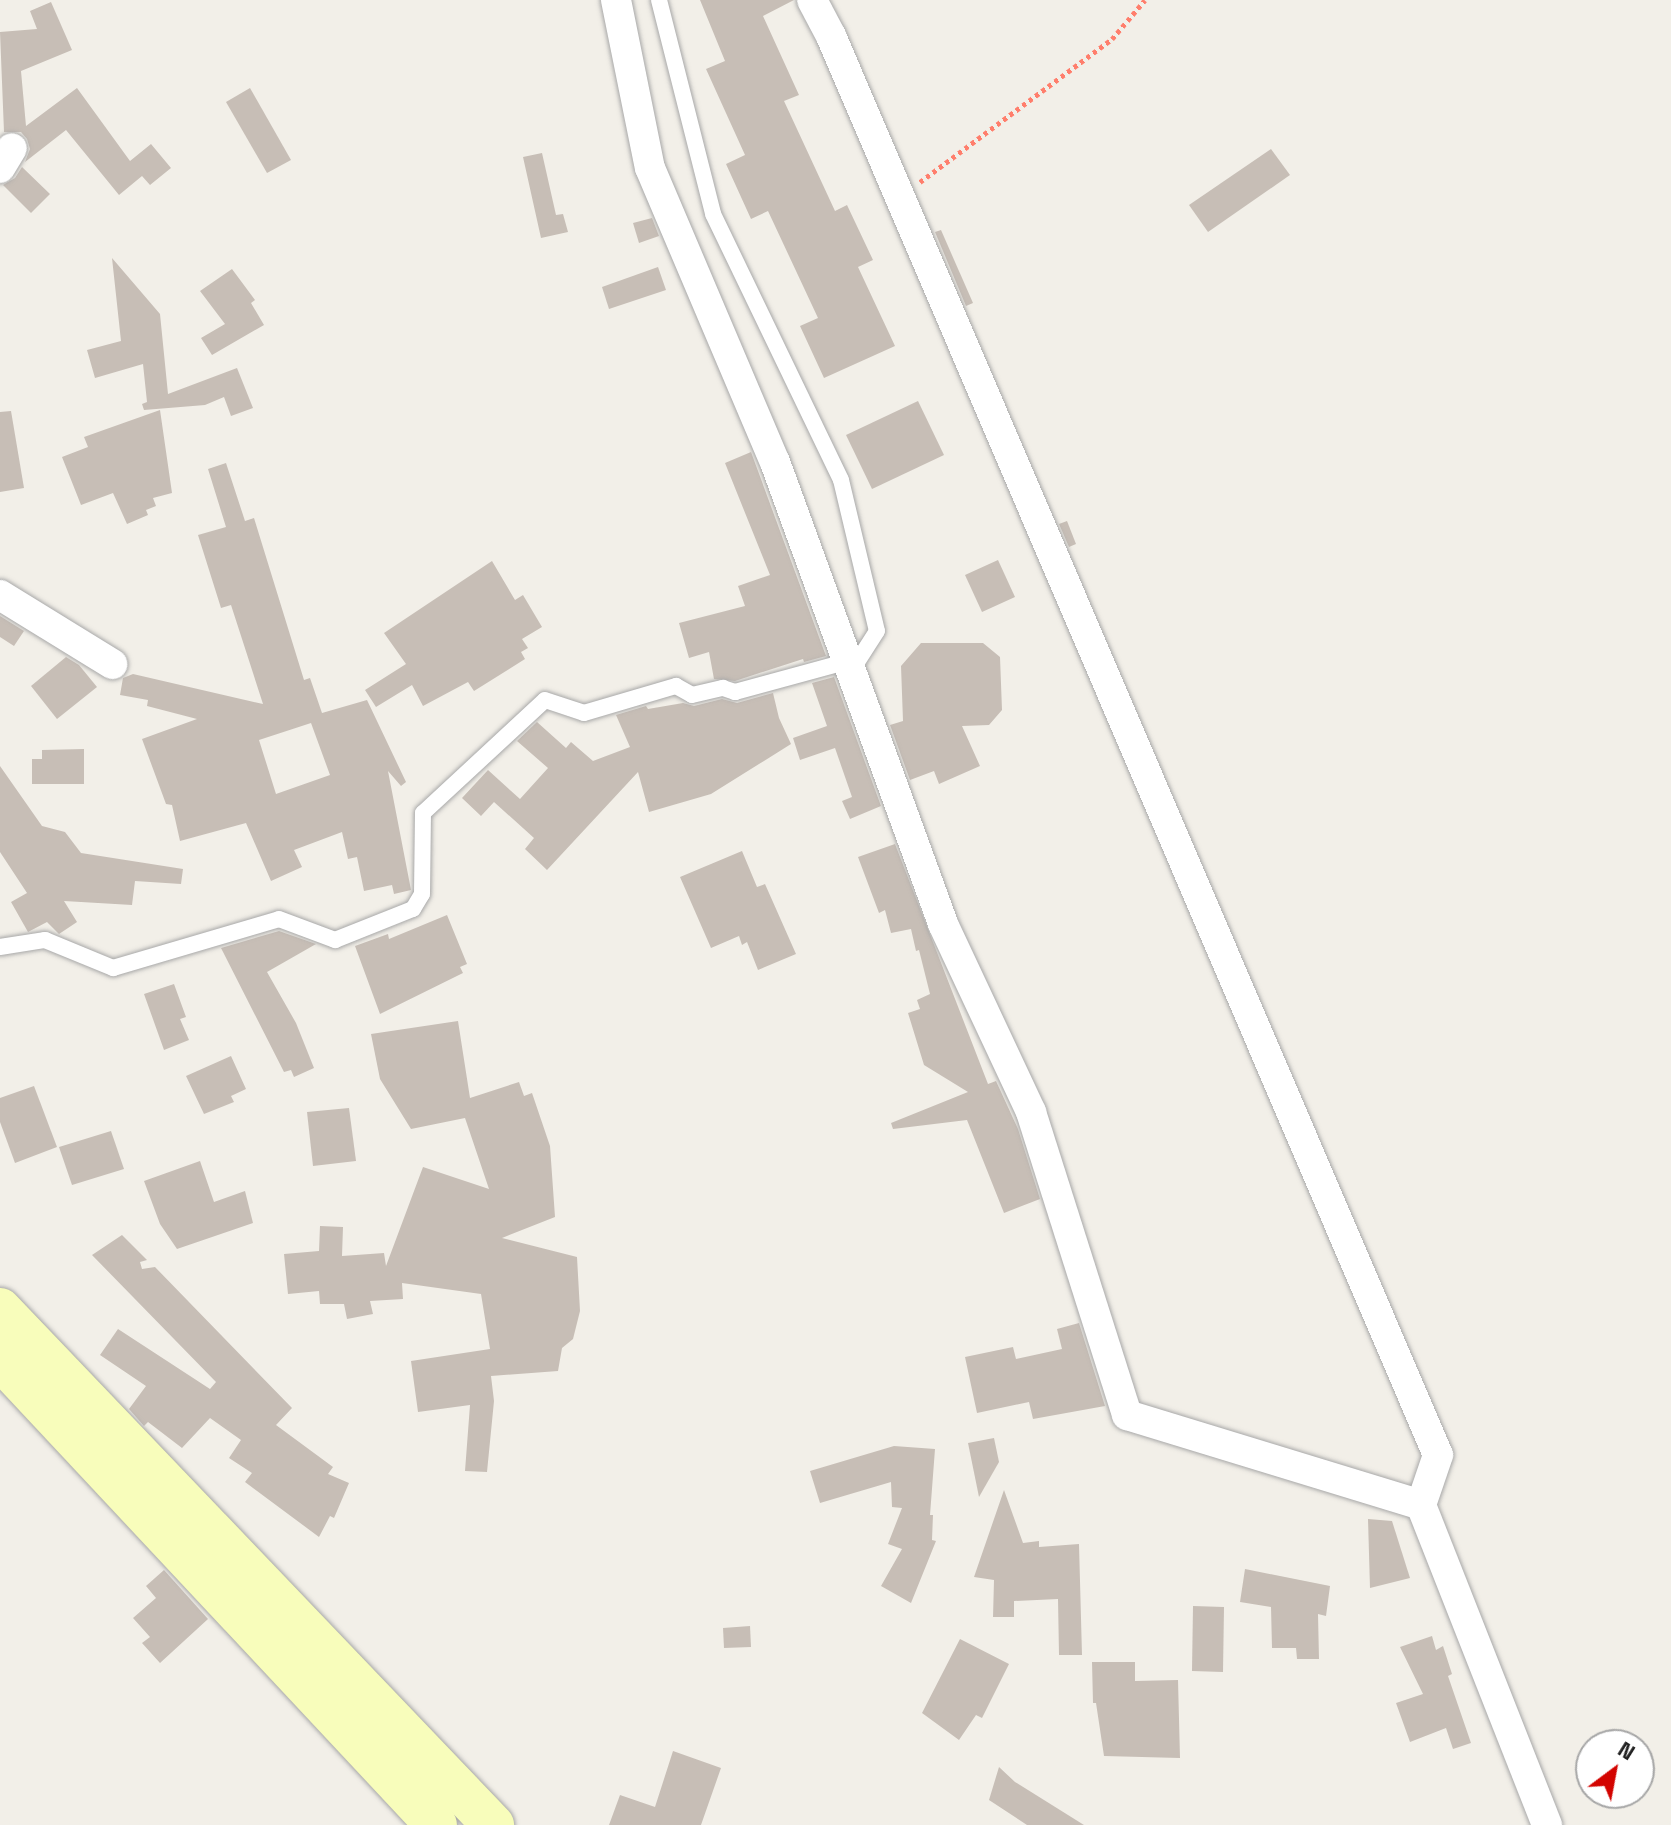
<!DOCTYPE html>
<html>
<head>
<meta charset="utf-8">
<style>
  body { margin:0 }
  #map { position:relative; width:1671px; height:1825px; overflow:hidden; background:#f2efe8; font-family:"Space Grotesk",sans-serif }
  div>[style] { position:absolute }
  .building>* { inset:0; background:#c7beb6 }
  .path>* { height:5px; margin-top:-2.5px; transform-origin:0; background:repeating-linear-gradient(90deg,#ff7e6c 0 4px,transparent 0 8px) }
  .roads { filter:drop-shadow(0 0 2px #a8a8a8) drop-shadow(0 0 2px #a8a8a8) }
  .service>* { height:16px; margin:-8px; padding:0 8px; transform-origin:8px; border-radius:8px; background:#fff }
  .minor>* { height:30px; margin:-15px; padding:0 15px; transform-origin:15px; border-radius:15px; background:#fff }
  .secondary>* { height:42px; margin:-21px; padding:0 21px; transform-origin:21px; border-radius:21px; background:#f8fdbb }
  span { translate:-50% -50%; white-space:nowrap; text-align:center; line-height:1.15; -webkit-text-stroke:6px #fff; paint-order:stroke }
  .north { position:absolute; left:1575px; top:1729px; width:80px; height:80px; box-sizing:border-box; background:#fff; border:2px solid #a6a6a6; border-radius:50%; rotate:32deg; font-size:22px; font-weight:700; line-height:32px; text-align:center; color:#212121 }
  .north::after { content:''; display:block; margin:auto; width:28px; height:36px; background:#d30400; clip-path:polygon(50% 0,100% 100%,50% 72%,0 100%) }
</style>
</head>
<body>
<div id="map">
  <div class="building">
    <div style="clip-path:polygon(700px 0,794px 0,763px 16px,799px 95px,784px 101px,835px 211px,847px 205px,873px 260px,858px 267px,895px 346px,824px 378px,800px 326px,818px 318px,768px 211px,751px 219px,726px 164px,745px 155px,706px 69px,725px 61px)"></div>
    <div style="clip-path:polygon(51px 2px,72px 50px,21px 71px,26px 126px,77px 88px,130px 161px,151px 144px,171px 168px,150px 185px,142px 176px,119px 195px,66px 130px,25px 162px,30px 149px,27px 139px,21px 132px,4px 132px,0 32px,37px 29px,30px 11px)"></div>
    <div style="clip-path:polygon(250px 88px,291px 160px,267px 173px,226px 102px)"></div>
    <div style="clip-path:polygon(1271px 149px,1290px 175px,1208px 232px,1189px 205px)"></div>
    <div style="clip-path:polygon(542px 153px,556px 215px,563px 214px,568px 232px,541px 238px,523px 157px)"></div>
    <div style="clip-path:polygon(22px 167px,50px 194px,31px 213px,3px 185px,15px 178px)"></div>
    <div style="clip-path:polygon(652px 218px,659px 236px,639px 243px,633px 223px)"></div>
    <div style="clip-path:polygon(941px 230px,973px 303px,966px 306px,935px 232px)"></div>
    <div style="clip-path:polygon(112px 258px,160px 314px,168px 394px,237px 368px,253px 408px,231px 416px,224px 397px,205px 405px,144px 410px,142px 404px,147px 402px,143px 364px,95px 378px,87px 350px,121px 341px)"></div>
    <div style="clip-path:polygon(658px 267px,666px 290px,609px 309px,602px 287px)"></div>
    <div style="clip-path:polygon(232px 269px,255px 300px,251px 303px,264px 325px,212px 355px,201px 338px,225px 324px,200px 291px)"></div>
    <div style="clip-path:polygon(918px 401px,944px 455px,872px 489px,846px 435px)"></div>
    <div style="clip-path:polygon(160px 410px,172px 493px,153px 498px,156px 506px,146px 510px,148px 515px,127px 524px,113px 493px,81px 505px,62px 457px,88px 447px,84px 437px)"></div>
    <div style="clip-path:polygon(11px 411px,24px 488px,0 492px,0 412px)"></div>
    <div style="clip-path:polygon(751px 452px,826px 656px,804px 662px,803px 659px,735px 681px,714px 679px,709px 652px,689px 658px,679px 623px,745px 606px,738px 586px,770px 575px,725px 463px)"></div>
    <div style="clip-path:polygon(evenodd,226px 463px,245px 521px,254px 518px,304px 680px,310px 678px,322px 713px,367px 700px,406px 782px,401px 786px,388px 771px,411px 890px,394px 894px,392px 885px,364px 891px,357px 857px,348px 859px,342px 832px,294px 850px,302px 867px,271px 881px,246px 823px,180px 841px,172px 805px,166px 804px,142px 739px,197px 719px,147px 706px,148px 700px,120px 695px,123px 678px,133px 674px,263px 704px,231px 605px,221px 608px,198px 535px,226px 527px,208px 469px,226px 463px,311px 723px,330px 775px,276px 794px,259px 740px,311px 723px)"></div>
    <div style="clip-path:polygon(1067px 521px,1076px 544px,1069px 547px,1059px 524px)"></div>
    <div style="clip-path:polygon(998px 560px,1015px 597px,982px 612px,965px 575px)"></div>
    <div style="clip-path:polygon(492px 561px,515px 600px,523px 595px,542px 627px,522px 639px,528px 648px,521px 652px,525px 659px,474px 691px,468px 682px,423px 706px,412px 685px,376px 707px,365px 690px,406px 664px,384px 633px)"></div>
    <div style="clip-path:polygon(0 616px,24px 631px,14px 646px,0 637px)"></div>
    <div style="clip-path:polygon(921px 643px,983px 643px,1000px 657px,1002px 710px,989px 725px,962px 726px,980px 766px,939px 784px,934px 771px,910px 780px,890px 725px,903px 721px,901px 666px)"></div>
    <div style="clip-path:polygon(66px 657px,79px 665px,97px 687px,57px 719px,31px 686px)"></div>
    <div style="clip-path:polygon(834px 677px,881px 806px,850px 819px,842px 801px,852px 797px,835px 748px,800px 760px,793px 738px,827px 726px,812px 683px)"></div>
    <div style="clip-path:polygon(773px 693px,779px 718px,791px 744px,711px 794px,649px 812px,638px 772px,547px 870px,525px 849px,534px 838px,494px 802px,481px 816px,462px 798px,488px 770px,520px 799px,548px 768px,517px 741px,537px 722px,566px 748px,571px 742px,593px 761px,630px 747px,616px 715px,646px 706px,648px 709px,683px 703px,694px 706px,722px 699px,737px 703px)"></div>
    <div style="clip-path:polygon(84px 749px,84px 784px,32px 784px,32px 759px,42px 759px,42px 750px)"></div>
    <div style="clip-path:polygon(0 766px,42px 826px,65px 832px,81px 853px,183px 869px,181px 884px,135px 881px,132px 905px,64px 901px,77px 922px,59px 934px,47px 922px,28px 932px,11px 902px,27px 893px,0 852px)"></div>
    <div style="clip-path:polygon(895px 844px,988px 1084px,996px 1081px,1018px 1129px,1040px 1199px,1004px 1213px,967px 1120px,893px 1129px,891px 1123px,968px 1092px,924px 1065px,908px 1013px,920px 1009px,917px 1000px,930px 994px,919px 950px,916px 951px,911px 929px,891px 933px,885px 910px,879px 913px,858px 857px)"></div>
    <div style="clip-path:polygon(742px 851px,757px 887px,765px 884px,796px 954px,758px 970px,747px 942px,742px 945px,739px 936px,711px 948px,680px 877px)"></div>
    <div style="clip-path:polygon(447px 915px,467px 964px,460px 967px,463px 973px,380px 1014px,355px 946px,388px 934px,389px 939px)"></div>
    <div style="clip-path:polygon(279px 931px,316px 944px,267px 972px,296px 1023px,314px 1068px,294px 1077px,291px 1070px,284px 1072px,221px 948px)"></div>
    <div style="clip-path:polygon(174px 984px,186px 1017px,180px 1019px,189px 1040px,164px 1050px,144px 994px)"></div>
    <div style="clip-path:polygon(458px 1021px,470px 1098px,519px 1082px,524px 1096px,532px 1093px,550px 1146px,555px 1217px,502px 1238px,577px 1257px,580px 1311px,573px 1339px,562px 1348px,558px 1371px,491px 1376px,494px 1401px,487px 1472px,465px 1471px,470px 1405px,418px 1412px,411px 1361px,490px 1349px,481px 1294px,402px 1283px,403px 1299px,370px 1301px,373px 1314px,347px 1319px,344px 1304px,320px 1304px,319px 1291px,288px 1294px,284px 1254px,319px 1251px,320px 1226px,343px 1227px,342px 1256px,384px 1253px,386px 1266px,423px 1167px,489px 1189px,465px 1118px,411px 1129px,380px 1079px,371px 1034px)"></div>
    <div style="clip-path:polygon(231px 1056px,246px 1089px,231px 1096px,234px 1102px,204px 1114px,186px 1076px)"></div>
    <div style="clip-path:polygon(34px 1086px,57px 1147px,15px 1163px,0 1122px,0 1098px)"></div>
    <div style="clip-path:polygon(349px 1108px,356px 1161px,313px 1166px,307px 1112px)"></div>
    <div style="clip-path:polygon(111px 1131px,124px 1169px,72px 1185px,59px 1147px)"></div>
    <div style="clip-path:polygon(200px 1161px,214px 1202px,245px 1191px,253px 1223px,177px 1249px,160px 1224px,144px 1181px)"></div>
    <div style="clip-path:polygon(122px 1235px,147px 1260px,140px 1262px,142px 1269px,155px 1267px,292px 1408px,276px 1425px,333px 1467px,328px 1474px,349px 1483px,334px 1518px,330px 1516px,319px 1537px,245px 1482px,252px 1473px,229px 1458px,241px 1440px,210px 1418px,182px 1448px,148px 1422px,144px 1426px,129px 1409px,146px 1386px,100px 1355px,118px 1329px,210px 1389px,216px 1382px,92px 1255px)"></div>
    <div style="clip-path:polygon(1079px 1323px,1105px 1406px,1033px 1419px,1029px 1402px,977px 1413px,965px 1357px,1013px 1347px,1016px 1359px,1062px 1349px,1057px 1329px)"></div>
    <div style="clip-path:polygon(994px 1438px,999px 1462px,979px 1497px,968px 1443px)"></div>
    <div style="clip-path:polygon(894px 1446px,935px 1449px,930px 1515px,933px 1515px,932px 1540px,936px 1541px,911px 1603px,881px 1586px,902px 1549px,888px 1544px,902px 1508px,892px 1507px,891px 1482px,820px 1503px,810px 1471px)"></div>
    <div style="clip-path:polygon(1004px 1490px,1023px 1543px,1039px 1541px,1039px 1547px,1079px 1544px,1082px 1655px,1059px 1655px,1058px 1599px,1014px 1601px,1014px 1617px,993px 1617px,994px 1580px,974px 1577px)"></div>
    <div style="clip-path:polygon(1368px 1519px,1392px 1521px,1410px 1578px,1370px 1588px)"></div>
    <div style="clip-path:polygon(1245px 1569px,1330px 1586px,1326px 1616px,1318px 1614px,1319px 1659px,1297px 1659px,1296px 1648px,1272px 1648px,1271px 1607px,1240px 1602px)"></div>
    <div style="clip-path:polygon(164px 1570px,208px 1619px,160px 1663px,142px 1643px,150px 1637px,133px 1618px,156px 1598px,146px 1586px)"></div>
    <div style="clip-path:polygon(1193px 1606px,1224px 1607px,1223px 1672px,1192px 1671px)"></div>
    <div style="clip-path:polygon(750px 1626px,751px 1647px,724px 1648px,723px 1628px)"></div>
    <div style="clip-path:polygon(1432px 1636px,1436px 1650px,1443px 1646px,1452px 1674px,1448px 1676px,1471px 1743px,1453px 1749px,1446px 1728px,1410px 1742px,1396px 1703px,1423px 1694px,1400px 1647px)"></div>
    <div style="clip-path:polygon(960px 1639px,1009px 1664px,982px 1718px,976px 1715px,959px 1740px,922px 1713px)"></div>
    <div style="clip-path:polygon(1092px 1662px,1135px 1662px,1135px 1681px,1178px 1680px,1180px 1758px,1104px 1756px,1096px 1703px,1093px 1703px)"></div>
    <div style="clip-path:polygon(673px 1751px,721px 1768px,701px 1825px,609px 1825px,620px 1795px,655px 1807px)"></div>
    <div style="clip-path:polygon(999px 1767px,1015px 1782px,1084px 1825px,1027px 1825px,989px 1800px)"></div>
  </div>
  <div class="path">
    <div style="left:920px;top:182px;width:239px;rotate:-36.7deg"></div>
    <div style="left:1112px;top:39px;width:51px;rotate:-49.8deg"></div>
  </div>
  <div class="roads">
    <div class="service">
      <div style="left:659px;top:0;width:221px;rotate:75.8deg"></div>
      <div style="left:713px;top:214px;width:295px;rotate:64.3deg"></div>
      <div style="left:841px;top:480px;width:155px;rotate:76.6deg"></div>
      <div style="left:877px;top:631px;width:46px;rotate:122.7deg"></div>
      <div style="left:0;top:947px;width:46px;rotate:-8.8deg"></div>
      <div style="left:45px;top:940px;width:74px;rotate:22.4deg"></div>
      <div style="left:113px;top:968px;width:173px;rotate:-16.4deg"></div>
      <div style="left:279px;top:919px;width:60px;rotate:20.6deg"></div>
      <div style="left:335px;top:940px;width:84px;rotate:-21.7deg"></div>
      <div style="left:413px;top:909px;width:17px;rotate:-59deg"></div>
      <div style="left:422px;top:894px;width:81px;rotate:-89.3deg"></div>
      <div style="left:423px;top:813px;width:166px;rotate:-42.8deg"></div>
      <div style="left:545px;top:700px;width:41px;rotate:18.4deg"></div>
      <div style="left:584px;top:713px;width:96px;rotate:-16.4deg"></div>
      <div style="left:676px;top:686px;width:18px;rotate:29deg"></div>
      <div style="left:692px;top:695px;width:32px;rotate:-13deg"></div>
      <div style="left:723px;top:688px;width:13px;rotate:18deg"></div>
      <div style="left:735px;top:692px;width:118px;rotate:-15.2deg"></div>
    </div>
    <div class="minor">
      <div style="left:616px;top:0;width:171px;rotate:78.6deg"></div>
      <div style="left:650px;top:168px;width:319px;rotate:67deg"></div>
      <div style="left:775px;top:462px;width:492px;rotate:70deg"></div>
      <div style="left:943px;top:924px;width:208px;rotate:64.9deg"></div>
      <div style="left:1031px;top:1112px;width:318px;rotate:72.4deg"></div>
      <div style="left:1127px;top:1415px;width:307px;rotate:17deg"></div>
      <div style="left:1421px;top:1505px;width:344px;rotate:68.5deg"></div>
      <div style="left:812px;top:0;width:41px;rotate:62.2deg"></div>
      <div style="left:831px;top:36px;width:1543px;rotate:66.84deg"></div>
      <div style="left:1438px;top:1455px;width:53px;rotate:108.8deg"></div>
      <div style="left:0;top:168px;width:23px;rotate:-59deg"></div>
      <div style="left:0;top:595px;width:132px;rotate:31.6deg"></div>
    </div>
    <div class="secondary">
      <div style="left:0;top:1309px;width:714px;rotate:46.31deg"></div>
      <div style="left:0;top:1359px;width:638px;rotate:46.9deg"></div>
    </div>
  </div>
  <div class="north">N</div>
</div>
</body>
</html>
